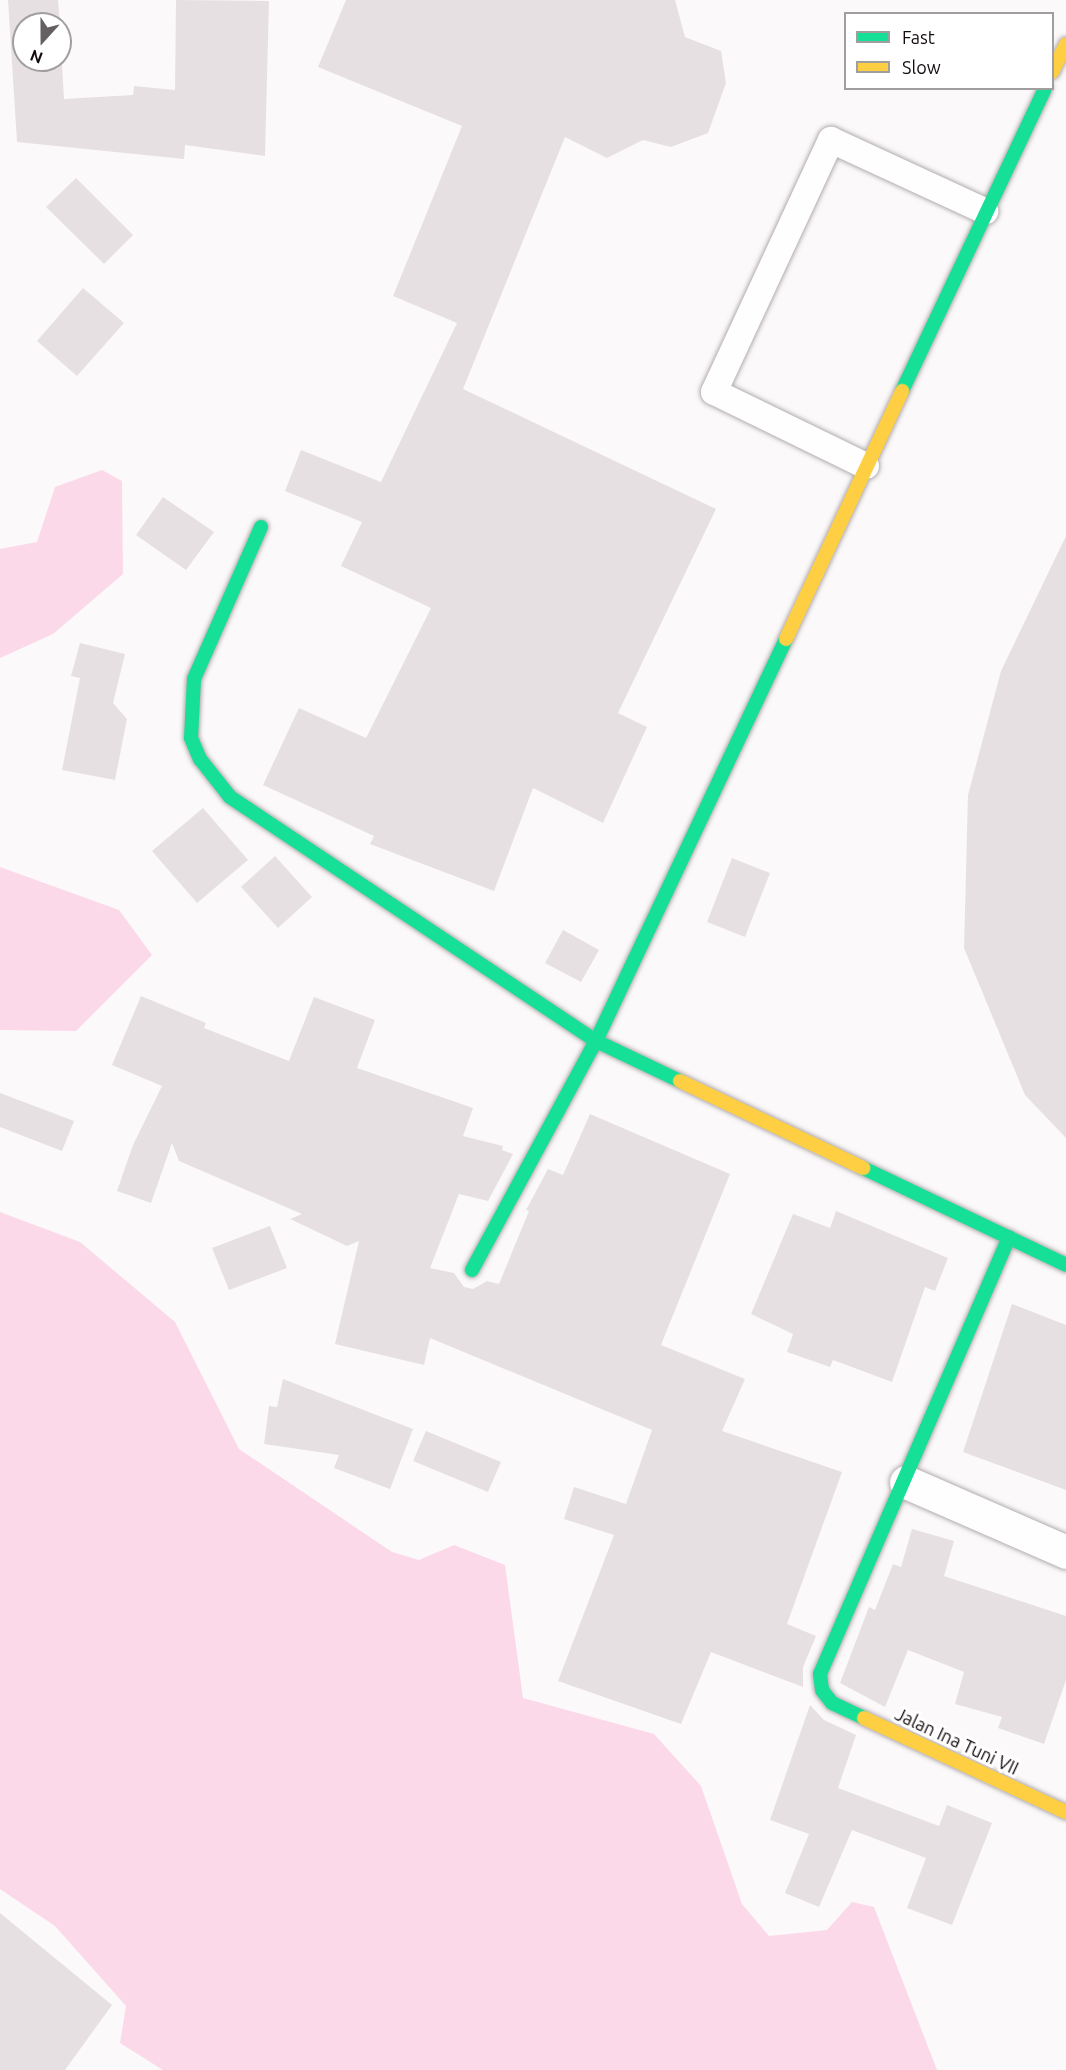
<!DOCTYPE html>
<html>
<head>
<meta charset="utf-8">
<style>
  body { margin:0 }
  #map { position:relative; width:1066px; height:2070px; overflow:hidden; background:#fcf9fa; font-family:Ubuntu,sans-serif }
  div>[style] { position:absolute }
  .green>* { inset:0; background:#fbd9e9 }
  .building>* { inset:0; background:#e7e0e3 }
  .roads { filter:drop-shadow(0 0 2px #b2adaf) drop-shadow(0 0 2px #b2adaf) }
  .lane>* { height:26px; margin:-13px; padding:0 13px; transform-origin:13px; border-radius:13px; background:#fffefe }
  .street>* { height:33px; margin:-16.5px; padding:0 16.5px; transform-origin:16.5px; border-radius:16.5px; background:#fffefe }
  .fast>* { height:14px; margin:-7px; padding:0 7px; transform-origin:7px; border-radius:7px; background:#16e098 }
  .slow>* { height:14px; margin:-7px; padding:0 7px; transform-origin:7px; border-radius:7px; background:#ffcf43 }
  span { translate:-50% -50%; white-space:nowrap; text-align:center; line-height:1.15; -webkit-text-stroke:6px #fff; paint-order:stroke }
  .street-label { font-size:18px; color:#140c10 }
  .legend { position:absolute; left:844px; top:12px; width:210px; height:78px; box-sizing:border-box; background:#fff; border:2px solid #a19e9f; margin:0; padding:8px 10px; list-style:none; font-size:18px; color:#140c10 }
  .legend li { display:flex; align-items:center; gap:12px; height:30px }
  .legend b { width:30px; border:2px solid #a19e9f }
  .north { position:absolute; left:12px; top:12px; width:60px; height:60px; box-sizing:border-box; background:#fff; border:2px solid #a19e9f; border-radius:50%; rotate:201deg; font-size:16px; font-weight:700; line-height:24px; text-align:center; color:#140c10 }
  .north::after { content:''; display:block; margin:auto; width:21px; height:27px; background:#655f62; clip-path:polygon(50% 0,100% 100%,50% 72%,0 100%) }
</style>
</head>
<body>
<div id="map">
  <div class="green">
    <div style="clip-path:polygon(102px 470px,122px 481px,123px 574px,53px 634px,0 658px,0 549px,37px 542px,55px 487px)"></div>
    <div style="clip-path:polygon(0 867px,119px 910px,152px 955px,76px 1031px,0 1030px)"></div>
    <div style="clip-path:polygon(0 1212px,80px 1242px,175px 1322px,239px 1449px,392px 1552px,419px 1560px,454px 1545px,505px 1565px,523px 1698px,654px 1734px,701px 1786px,742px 1904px,769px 1936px,827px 1930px,852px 1902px,874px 1907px,937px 2070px,163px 2070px,120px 2043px,126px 2006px,55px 1926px,0 1889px)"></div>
  </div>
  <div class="building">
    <div style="clip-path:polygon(8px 0,58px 0,60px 24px,24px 24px,24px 60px,60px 60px,60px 29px,64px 99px,133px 95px,134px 86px,175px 90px,176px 0,269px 1px,265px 156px,185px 145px,184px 159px,17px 142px)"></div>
    <div style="clip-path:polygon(346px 0,675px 0,685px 37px,721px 51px,726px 83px,708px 133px,671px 147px,643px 140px,607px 158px,565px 137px,463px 389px,716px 509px,618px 713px,647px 727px,603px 823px,533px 788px,494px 891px,370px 844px,374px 836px,263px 785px,299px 708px,366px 738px,431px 608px,341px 566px,362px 522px,285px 491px,301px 450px,381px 482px,457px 323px,393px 296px,462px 126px,318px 67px)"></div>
    <div style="clip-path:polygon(76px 178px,133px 235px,104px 264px,46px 207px)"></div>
    <div style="clip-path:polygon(83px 288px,124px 323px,77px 376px,37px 341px)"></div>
    <div style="clip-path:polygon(163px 497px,214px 532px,186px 570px,136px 535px)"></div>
    <div style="clip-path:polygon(1066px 536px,1066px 1138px,1025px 1095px,964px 948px,968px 795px,1001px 671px)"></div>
    <div style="clip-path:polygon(80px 643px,125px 654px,113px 703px,127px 719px,115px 780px,62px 770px,80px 678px,71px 676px)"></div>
    <div style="clip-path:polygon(203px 808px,248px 860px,197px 903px,152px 851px)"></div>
    <div style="clip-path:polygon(275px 856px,312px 897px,278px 928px,241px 887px)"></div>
    <div style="clip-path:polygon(732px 858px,770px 873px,745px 937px,707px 922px)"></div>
    <div style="clip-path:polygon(563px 930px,599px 950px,581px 982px,545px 963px)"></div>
    <div style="clip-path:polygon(141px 996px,206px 1023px,204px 1028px,289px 1061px,314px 997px,375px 1020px,357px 1068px,473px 1108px,463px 1136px,503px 1146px,502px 1150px,513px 1154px,488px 1201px,459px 1194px,430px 1268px,454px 1273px,464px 1287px,473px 1289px,487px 1281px,499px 1284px,529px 1211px,526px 1210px,548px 1169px,563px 1175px,590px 1114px,730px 1174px,661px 1345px,745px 1379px,722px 1431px,842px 1472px,787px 1624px,816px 1636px,803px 1667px,803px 1687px,711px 1652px,681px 1724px,558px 1681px,614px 1535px,564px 1519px,574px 1487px,626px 1504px,652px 1430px,430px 1338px,424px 1365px,335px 1344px,359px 1241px,347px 1246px,290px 1219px,302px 1214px,179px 1161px,172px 1143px,151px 1203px,117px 1191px,133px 1145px,162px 1086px,112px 1065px)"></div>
    <div style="clip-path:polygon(0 1093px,74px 1121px,62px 1151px,0 1127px)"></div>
    <div style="clip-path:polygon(836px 1211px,948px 1258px,935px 1291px,925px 1287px,892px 1382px,833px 1360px,830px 1367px,787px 1352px,793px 1334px,751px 1314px,793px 1214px,830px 1228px)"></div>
    <div style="clip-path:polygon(270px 1226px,287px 1268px,229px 1290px,212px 1248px)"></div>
    <div style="clip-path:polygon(1012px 1304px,1066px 1325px,1066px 1490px,963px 1452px)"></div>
    <div style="clip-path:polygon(283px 1379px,413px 1429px,390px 1489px,334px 1468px,339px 1455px,264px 1444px,269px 1406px,277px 1407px)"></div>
    <div style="clip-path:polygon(426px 1431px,501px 1462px,488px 1492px,413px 1461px)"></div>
    <div style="clip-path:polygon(912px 1529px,954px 1541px,944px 1576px,1066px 1616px,1066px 1680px,1044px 1744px,998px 1728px,1002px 1717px,955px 1704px,964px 1672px,908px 1650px,885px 1707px,840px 1683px,869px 1607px,875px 1610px,893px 1564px,901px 1567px)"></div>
    <div style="clip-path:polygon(810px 1705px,824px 1720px,856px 1735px,838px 1788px,939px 1826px,947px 1805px,992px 1823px,952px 1925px,907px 1908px,926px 1858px,852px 1830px,819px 1907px,785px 1893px,809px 1834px,770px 1820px)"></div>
    <div style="clip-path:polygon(0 1913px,112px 2005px,65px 2070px,0 2070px)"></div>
  </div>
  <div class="roads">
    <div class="lane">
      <div style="left:866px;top:466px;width:169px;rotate:-154deg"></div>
      <div style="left:714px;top:392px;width:278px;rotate:-65.1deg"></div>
      <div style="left:831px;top:140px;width:170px;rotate:24.8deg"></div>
    </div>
    <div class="street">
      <div style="left:906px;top:1482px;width:175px;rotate:23.6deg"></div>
    </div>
    <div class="fast">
      <div style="left:902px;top:391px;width:335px;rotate:-64.7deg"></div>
      <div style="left:261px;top:527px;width:166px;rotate:113.8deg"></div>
      <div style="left:194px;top:679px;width:59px;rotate:92.9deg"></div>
      <div style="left:191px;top:738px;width:23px;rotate:67deg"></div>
      <div style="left:200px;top:759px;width:48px;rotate:51.7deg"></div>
      <div style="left:230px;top:797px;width:440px;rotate:33.7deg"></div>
      <div style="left:596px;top:1041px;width:93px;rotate:25.5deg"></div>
      <div style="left:863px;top:1168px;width:225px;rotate:25.5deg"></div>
      <div style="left:472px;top:1270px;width:260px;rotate:-61.6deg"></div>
      <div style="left:596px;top:1041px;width:445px;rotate:-64.7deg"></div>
      <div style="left:864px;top:1718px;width:35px;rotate:-155deg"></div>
      <div style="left:832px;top:1703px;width:16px;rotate:-128deg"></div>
      <div style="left:822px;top:1690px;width:16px;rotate:-97deg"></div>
      <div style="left:820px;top:1674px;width:476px;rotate:-66.6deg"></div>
    </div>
    <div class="slow">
      <div style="left:1052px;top:72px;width:31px;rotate:-63deg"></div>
      <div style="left:786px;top:639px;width:274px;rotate:-64.9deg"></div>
      <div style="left:680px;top:1081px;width:203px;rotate:25.4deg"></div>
      <div style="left:864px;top:1718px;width:223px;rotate:25deg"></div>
    </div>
  </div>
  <div class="street-label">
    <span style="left:957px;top:1741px;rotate:25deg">Jalan Ina Tuni VII</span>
  </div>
  <ul class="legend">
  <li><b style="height:8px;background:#16e098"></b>Fast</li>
  <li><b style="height:8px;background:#ffcf43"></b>Slow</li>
  </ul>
  <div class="north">N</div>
</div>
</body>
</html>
